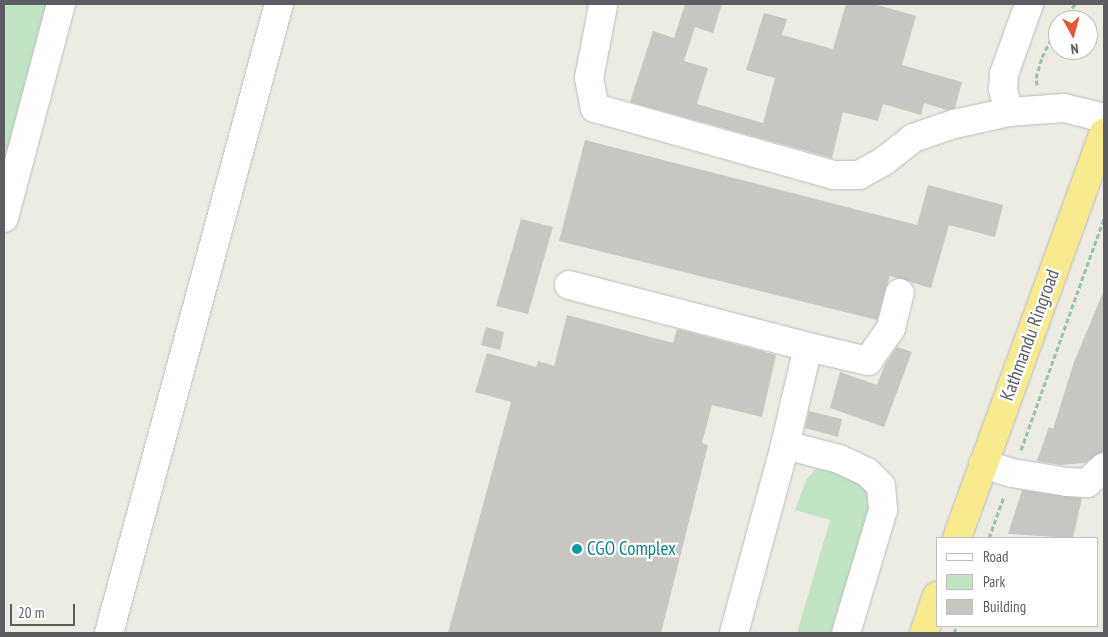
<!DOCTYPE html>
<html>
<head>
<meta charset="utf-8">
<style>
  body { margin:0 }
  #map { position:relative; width:1108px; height:637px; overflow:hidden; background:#edece2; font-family:"PT Sans Narrow",sans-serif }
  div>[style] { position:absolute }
  .green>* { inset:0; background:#c0e4c4 }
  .building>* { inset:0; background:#c8c6c0 }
  .path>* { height:3px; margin-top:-1.5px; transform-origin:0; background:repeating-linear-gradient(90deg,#99c4ab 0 5px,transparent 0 7.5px) }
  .roads { filter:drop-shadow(0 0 1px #babbc1) drop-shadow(0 0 1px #babbc1) }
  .minor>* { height:28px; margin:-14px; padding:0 14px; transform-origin:14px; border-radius:14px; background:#fff }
  .highway>* { height:28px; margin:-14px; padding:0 14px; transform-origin:14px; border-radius:14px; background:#f8ea8e }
  .dots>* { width:14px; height:14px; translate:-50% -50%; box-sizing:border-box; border:2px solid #fff; border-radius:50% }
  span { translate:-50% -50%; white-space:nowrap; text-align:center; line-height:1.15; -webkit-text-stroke:4.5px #fff; paint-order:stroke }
  .street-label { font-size:19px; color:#5b5d63 }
  .culture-label { font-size:19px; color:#0d838f }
  .left { translate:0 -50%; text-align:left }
  .frame { position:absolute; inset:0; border:5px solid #5b5d63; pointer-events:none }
  .legend { position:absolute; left:936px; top:537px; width:162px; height:90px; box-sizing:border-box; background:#fff; border:1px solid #bdbec1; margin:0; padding:6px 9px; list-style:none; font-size:15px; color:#5b5d63 }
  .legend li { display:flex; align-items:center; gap:10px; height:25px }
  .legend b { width:25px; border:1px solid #bdbec1 }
  .north { position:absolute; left:1048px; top:10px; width:50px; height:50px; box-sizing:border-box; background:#fff; border:1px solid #bdbec1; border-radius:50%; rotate:173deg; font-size:14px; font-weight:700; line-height:20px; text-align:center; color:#5b5d63 }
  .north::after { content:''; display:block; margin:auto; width:18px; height:22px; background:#e15734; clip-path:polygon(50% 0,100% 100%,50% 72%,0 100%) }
  .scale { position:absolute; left:10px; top:604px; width:65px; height:22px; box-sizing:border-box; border:2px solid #5b5d63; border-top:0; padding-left:6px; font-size:15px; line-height:18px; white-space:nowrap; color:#5b5d63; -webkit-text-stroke:4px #fff; paint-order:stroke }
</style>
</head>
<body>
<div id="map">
  <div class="green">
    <div style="clip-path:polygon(4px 4px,60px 4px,4px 210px)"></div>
    <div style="clip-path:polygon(826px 467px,858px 473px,871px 494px,870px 524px,831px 633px,797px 633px,830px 520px,795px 510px,806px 480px,815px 470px)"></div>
  </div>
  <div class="building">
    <div style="clip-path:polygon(685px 4px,722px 4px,713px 33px,695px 27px,684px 61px,708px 68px,697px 104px,763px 123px,775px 78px,746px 70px,764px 13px,787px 19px,782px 35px,833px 49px,846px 4px,874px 4px,916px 16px,902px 65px,962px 82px,955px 108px,947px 110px,924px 103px,921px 115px,883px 104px,878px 121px,843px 112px,832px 158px,630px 102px,653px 31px,674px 38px)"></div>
    <div style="clip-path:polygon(585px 140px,917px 225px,928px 185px,1003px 205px,995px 237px,949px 225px,931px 288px,890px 276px,877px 320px,559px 241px)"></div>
    <div style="clip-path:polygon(521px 219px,553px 227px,528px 314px,496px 306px)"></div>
    <div style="clip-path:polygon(1104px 290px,1104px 452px,1085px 463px,1060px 465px,1037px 461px,1049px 427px,1053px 429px,1074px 362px)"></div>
    <div style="clip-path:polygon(567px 315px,673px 343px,677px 329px,776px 355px,762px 417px,712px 405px,702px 443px,708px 445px,661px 633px,448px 633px,511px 402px,475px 392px,487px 353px,536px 367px,538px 361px,554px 366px)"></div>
    <div style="clip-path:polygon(486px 327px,504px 332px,500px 350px,481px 345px)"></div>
    <div style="clip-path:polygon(897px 347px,912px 352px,884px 427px,830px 408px,840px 372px,877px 385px,885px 364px)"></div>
    <div style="clip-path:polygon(809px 411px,842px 419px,838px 437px,805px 428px)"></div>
    <div style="clip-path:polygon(1022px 490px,1082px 498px,1073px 538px,1008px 534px)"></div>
  </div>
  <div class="path">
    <div style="left:1063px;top:20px;width:20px;rotate:-53deg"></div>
    <div style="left:1037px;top:85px;width:7px;rotate:-98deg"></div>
    <div style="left:1036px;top:78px;width:22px;rotate:-74deg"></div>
    <div style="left:1042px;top:57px;width:35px;rotate:-63deg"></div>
    <div style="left:1021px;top:450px;width:246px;rotate:-70.3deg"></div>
    <div style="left:989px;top:538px;width:45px;rotate:-70.3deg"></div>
    <div style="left:954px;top:633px;width:8px;rotate:-67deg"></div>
  </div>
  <div class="roads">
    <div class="minor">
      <div style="left:603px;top:6px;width:73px;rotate:101deg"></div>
      <div style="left:589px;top:78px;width:31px;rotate:79deg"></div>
      <div style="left:595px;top:108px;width:247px;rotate:15.7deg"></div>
      <div style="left:833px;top:175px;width:26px"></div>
      <div style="left:859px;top:175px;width:29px;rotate:-29deg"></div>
      <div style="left:884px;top:161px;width:37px;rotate:-38deg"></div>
      <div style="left:913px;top:138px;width:43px;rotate:-18.9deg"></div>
      <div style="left:954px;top:124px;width:56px;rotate:-12.3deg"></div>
      <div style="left:1009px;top:112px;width:55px;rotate:-4.2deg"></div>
      <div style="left:1064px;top:108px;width:41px;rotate:14deg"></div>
      <div style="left:1009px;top:112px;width:24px;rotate:-105deg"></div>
      <div style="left:1003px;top:89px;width:15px;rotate:-86deg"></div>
      <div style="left:1004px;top:74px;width:74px;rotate:-70.3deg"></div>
      <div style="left:4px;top:218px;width:221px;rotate:-75.1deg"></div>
      <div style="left:569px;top:285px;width:247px;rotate:14.5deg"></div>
      <div style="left:808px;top:347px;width:101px;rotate:103.2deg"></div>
      <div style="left:808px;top:347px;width:62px;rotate:13.1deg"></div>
      <div style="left:868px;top:361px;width:40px;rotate:-55.1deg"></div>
      <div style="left:891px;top:328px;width:36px;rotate:-76deg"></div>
      <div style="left:983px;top:464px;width:30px;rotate:17deg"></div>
      <div style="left:1012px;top:473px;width:56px;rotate:9.3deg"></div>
      <div style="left:1067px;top:482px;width:20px;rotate:3deg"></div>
      <div style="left:1087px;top:483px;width:23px;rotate:-43deg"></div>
      <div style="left:109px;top:633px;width:652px;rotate:-74.88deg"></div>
      <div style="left:734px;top:633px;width:195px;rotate:-74.8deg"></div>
      <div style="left:785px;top:445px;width:56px;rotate:14.5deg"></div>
      <div style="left:839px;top:459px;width:31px;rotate:25deg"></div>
      <div style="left:867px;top:472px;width:20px;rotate:45deg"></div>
      <div style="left:881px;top:486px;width:24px;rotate:85deg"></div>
      <div style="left:883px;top:510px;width:128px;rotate:106.7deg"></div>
    </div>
    <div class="highway">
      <div style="left:957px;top:538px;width:431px;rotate:-70.1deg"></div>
      <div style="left:924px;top:633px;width:39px;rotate:-71deg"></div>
    </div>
  </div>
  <div class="dots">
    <div style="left:577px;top:549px;background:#0f9aa8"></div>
  </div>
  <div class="street-label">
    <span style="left:1030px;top:335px;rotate:-70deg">Kathmandu Ringroad</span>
  </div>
  <div class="culture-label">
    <span class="left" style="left:587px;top:549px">CGO Complex</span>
  </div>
  <div class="frame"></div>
  <ul class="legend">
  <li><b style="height:6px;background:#fff"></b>Road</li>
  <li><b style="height:14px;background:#c0e4c4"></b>Park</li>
  <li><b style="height:14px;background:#c8c6c0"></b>Building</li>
  </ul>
  <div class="north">N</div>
  <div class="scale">20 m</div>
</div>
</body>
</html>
